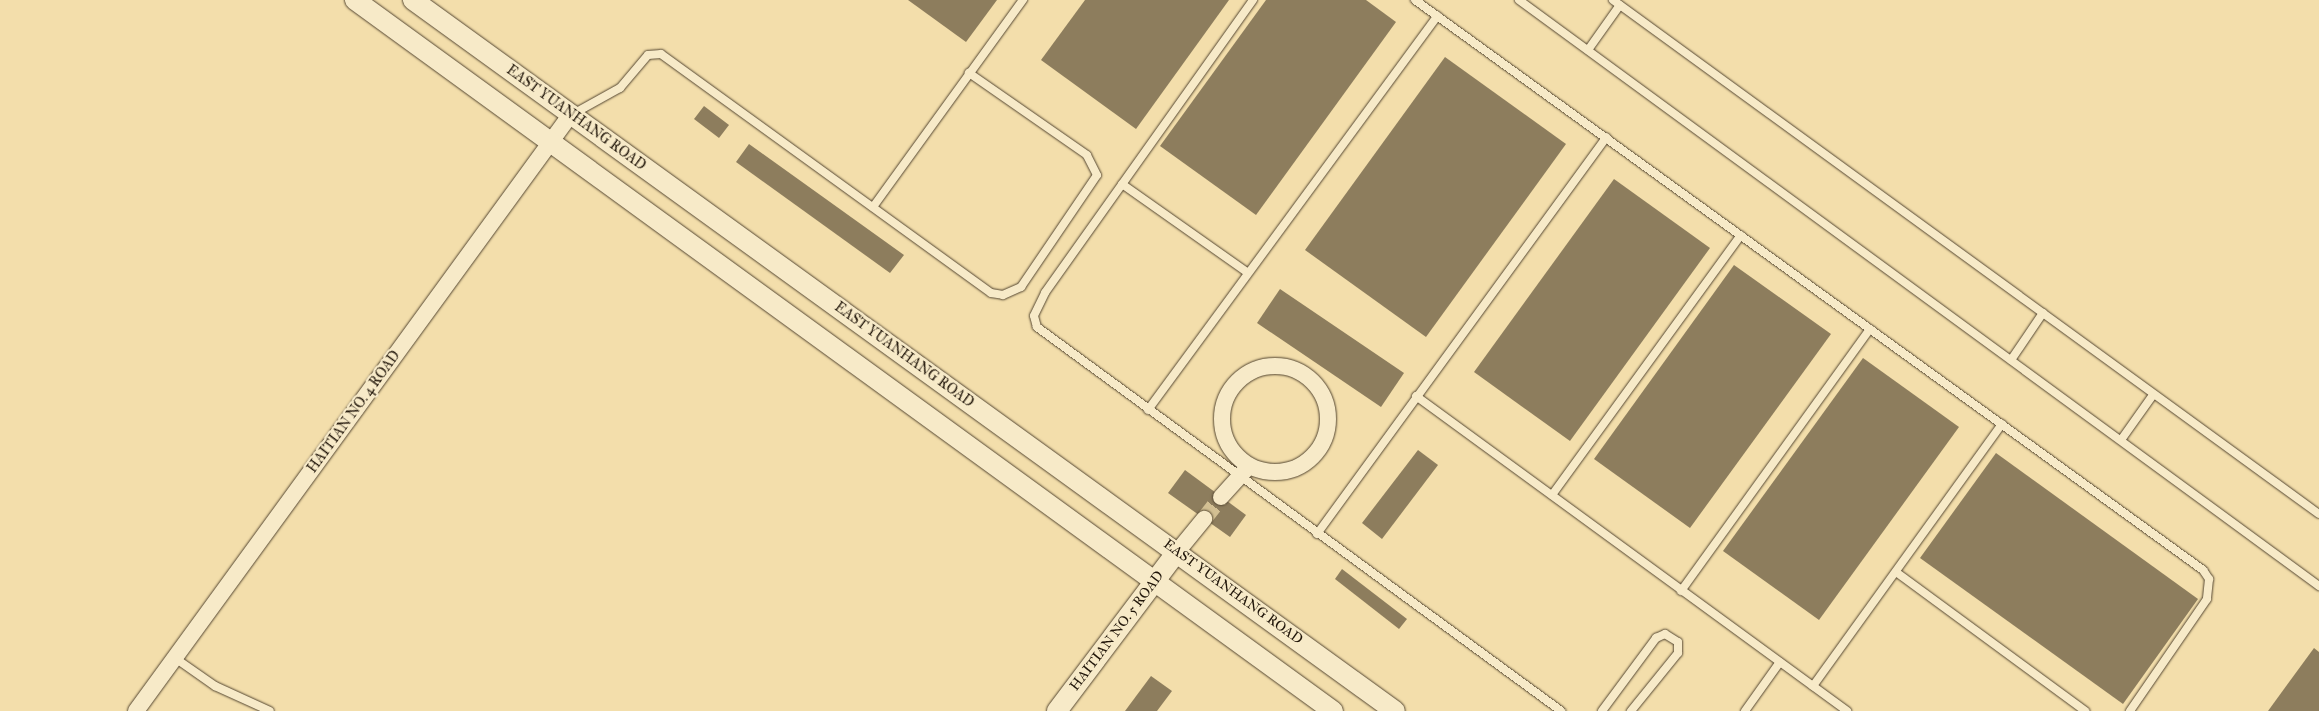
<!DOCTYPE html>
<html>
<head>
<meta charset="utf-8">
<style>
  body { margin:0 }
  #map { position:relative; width:2319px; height:711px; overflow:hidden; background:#f3deab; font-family:"IM FELL Great Primer",serif }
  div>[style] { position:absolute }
  .building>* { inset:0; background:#8d7d5d }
  .minor-tunnel>* { height:16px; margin-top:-8px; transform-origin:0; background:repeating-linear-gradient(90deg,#d3c093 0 16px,transparent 0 24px) }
  .roads { filter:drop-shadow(0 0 1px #544631) drop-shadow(0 0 1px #544631) }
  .service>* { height:8px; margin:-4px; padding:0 4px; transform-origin:4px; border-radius:4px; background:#f7eac8 }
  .minor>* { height:16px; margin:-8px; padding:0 8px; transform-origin:8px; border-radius:8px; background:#f7eac8 }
  .minor>.ring { margin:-8px; padding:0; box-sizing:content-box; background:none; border:16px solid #f7eac8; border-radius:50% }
  .tertiary>* { height:20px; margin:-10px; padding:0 10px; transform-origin:10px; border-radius:10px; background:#f7eac8 }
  span { translate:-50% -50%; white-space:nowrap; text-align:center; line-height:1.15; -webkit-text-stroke:4.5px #f7eac8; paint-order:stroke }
  .street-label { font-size:14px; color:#1f1408 }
</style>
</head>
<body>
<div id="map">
  <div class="building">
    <div style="clip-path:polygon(908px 0,997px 0,966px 42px)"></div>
    <div style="clip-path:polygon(1085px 0,1229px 0,1136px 129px,1041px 60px)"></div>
    <div style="clip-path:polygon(1266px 0,1366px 0,1396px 22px,1256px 215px,1160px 146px)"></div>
    <div style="clip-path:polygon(1445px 57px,1566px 144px,1426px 337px,1305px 250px)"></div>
    <div style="clip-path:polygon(704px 106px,729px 125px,719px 138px,694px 119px)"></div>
    <div style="clip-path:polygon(749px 144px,904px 255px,890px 273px,736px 162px)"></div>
    <div style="clip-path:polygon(1614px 179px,1710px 248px,1570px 441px,1474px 372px)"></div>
    <div style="clip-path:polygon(1734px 265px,1831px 334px,1690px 528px,1594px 459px)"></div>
    <div style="clip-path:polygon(1280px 289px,1404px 373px,1381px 407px,1257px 323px)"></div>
    <div style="clip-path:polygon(1863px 358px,1959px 427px,1819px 620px,1723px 551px)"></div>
    <div style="clip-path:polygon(1418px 450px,1438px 465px,1382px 539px,1362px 523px)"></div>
    <div style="clip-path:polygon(1996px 453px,2198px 599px,2123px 704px,1920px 558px)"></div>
    <div style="clip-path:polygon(1185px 470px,1246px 515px,1230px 537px,1168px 493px)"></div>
    <div style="clip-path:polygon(1342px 569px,1407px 619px,1399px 629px,1335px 579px)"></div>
    <div style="clip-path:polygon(2314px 648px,2319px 652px,2319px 711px,2268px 711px)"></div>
    <div style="clip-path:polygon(1151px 676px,1172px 691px,1157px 711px,1125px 711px)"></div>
  </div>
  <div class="minor-tunnel">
    <div style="left:1204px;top:519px;width:28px;rotate:-52deg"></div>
  </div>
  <div class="roads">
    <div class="service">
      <div style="left:1253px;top:0;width:359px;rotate:125.4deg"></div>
      <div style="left:1045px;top:293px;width:25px;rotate:116deg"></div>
      <div style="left:1034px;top:316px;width:11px;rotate:75deg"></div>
      <div style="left:1037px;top:327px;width:650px;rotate:36.23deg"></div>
      <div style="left:1415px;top:0;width:973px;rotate:35.88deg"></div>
      <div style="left:2203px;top:570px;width:11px;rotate:56deg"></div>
      <div style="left:2209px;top:579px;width:20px;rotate:96deg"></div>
      <div style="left:2207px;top:599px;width:136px;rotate:124.5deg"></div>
      <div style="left:1519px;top:0;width:992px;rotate:36.22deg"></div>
      <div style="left:1613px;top:0;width:873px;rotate:36.06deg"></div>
      <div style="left:1588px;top:50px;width:55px;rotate:-54.6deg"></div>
      <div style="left:573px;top:114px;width:54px;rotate:-29deg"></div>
      <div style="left:620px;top:88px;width:43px;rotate:-49.7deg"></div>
      <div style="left:648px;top:55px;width:13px;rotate:-4deg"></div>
      <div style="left:661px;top:54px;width:407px;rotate:35.9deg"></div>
      <div style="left:991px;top:293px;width:12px;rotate:9deg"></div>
      <div style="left:1003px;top:295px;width:20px;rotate:-24deg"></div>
      <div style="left:1021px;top:287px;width:135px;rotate:-55.8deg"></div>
      <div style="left:1097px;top:175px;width:22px;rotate:-117deg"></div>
      <div style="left:1087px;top:155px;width:144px;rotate:-145.2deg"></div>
      <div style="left:1122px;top:184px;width:154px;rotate:35.2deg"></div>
      <div style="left:873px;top:207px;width:256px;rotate:-54.1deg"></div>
      <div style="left:2011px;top:360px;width:57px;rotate:-55.8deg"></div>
      <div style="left:1416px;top:396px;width:534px;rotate:36.16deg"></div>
      <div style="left:1148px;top:410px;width:489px;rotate:-53.7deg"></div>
      <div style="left:2121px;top:440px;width:55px;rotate:-54.6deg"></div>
      <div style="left:1552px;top:495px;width:321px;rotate:-54deg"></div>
      <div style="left:1317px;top:534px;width:491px;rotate:-53.9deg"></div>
      <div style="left:1896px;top:572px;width:235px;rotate:36.3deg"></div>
      <div style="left:1681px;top:591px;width:323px;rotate:-54.2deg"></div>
      <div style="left:175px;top:658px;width:49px;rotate:35deg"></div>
      <div style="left:215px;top:686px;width:60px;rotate:24.4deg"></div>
      <div style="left:1813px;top:686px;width:323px;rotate:-54.2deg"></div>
      <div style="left:1602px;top:711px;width:91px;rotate:-53.5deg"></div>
      <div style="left:1656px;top:638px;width:10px;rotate:-24deg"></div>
      <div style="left:1665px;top:634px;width:15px;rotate:32deg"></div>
      <div style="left:1678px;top:642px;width:11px;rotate:90deg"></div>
      <div style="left:1678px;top:653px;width:75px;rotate:129deg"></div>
      <div style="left:1745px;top:711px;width:60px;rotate:-54.5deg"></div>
    </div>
    <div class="minor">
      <div class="ring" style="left:1222px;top:366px;width:90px;height:90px"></div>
      <div style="left:1221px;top:497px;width:42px;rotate:-47.9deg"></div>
      <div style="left:1177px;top:552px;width:43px;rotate:-50.7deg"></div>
      <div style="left:136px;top:711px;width:739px;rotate:-53.92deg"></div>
    </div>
    <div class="tertiary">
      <div style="left:355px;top:0;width:1209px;rotate:36.02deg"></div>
      <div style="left:413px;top:0;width:1212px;rotate:35.91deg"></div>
      <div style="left:1057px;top:711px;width:199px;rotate:-53deg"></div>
    </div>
  </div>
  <div class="street-label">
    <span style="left:576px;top:118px;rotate:36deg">EAST YUANHANG ROAD</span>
    <span style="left:904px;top:355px;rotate:36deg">EAST YUANHANG ROAD</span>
    <span style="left:354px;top:412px;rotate:-54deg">HAITIAN NO. 4 ROAD</span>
    <span style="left:1233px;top:592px;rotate:36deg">EAST YUANHANG ROAD</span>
    <span style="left:1117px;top:631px;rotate:-53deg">HAITIAN NO. 5 ROAD</span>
  </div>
</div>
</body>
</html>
